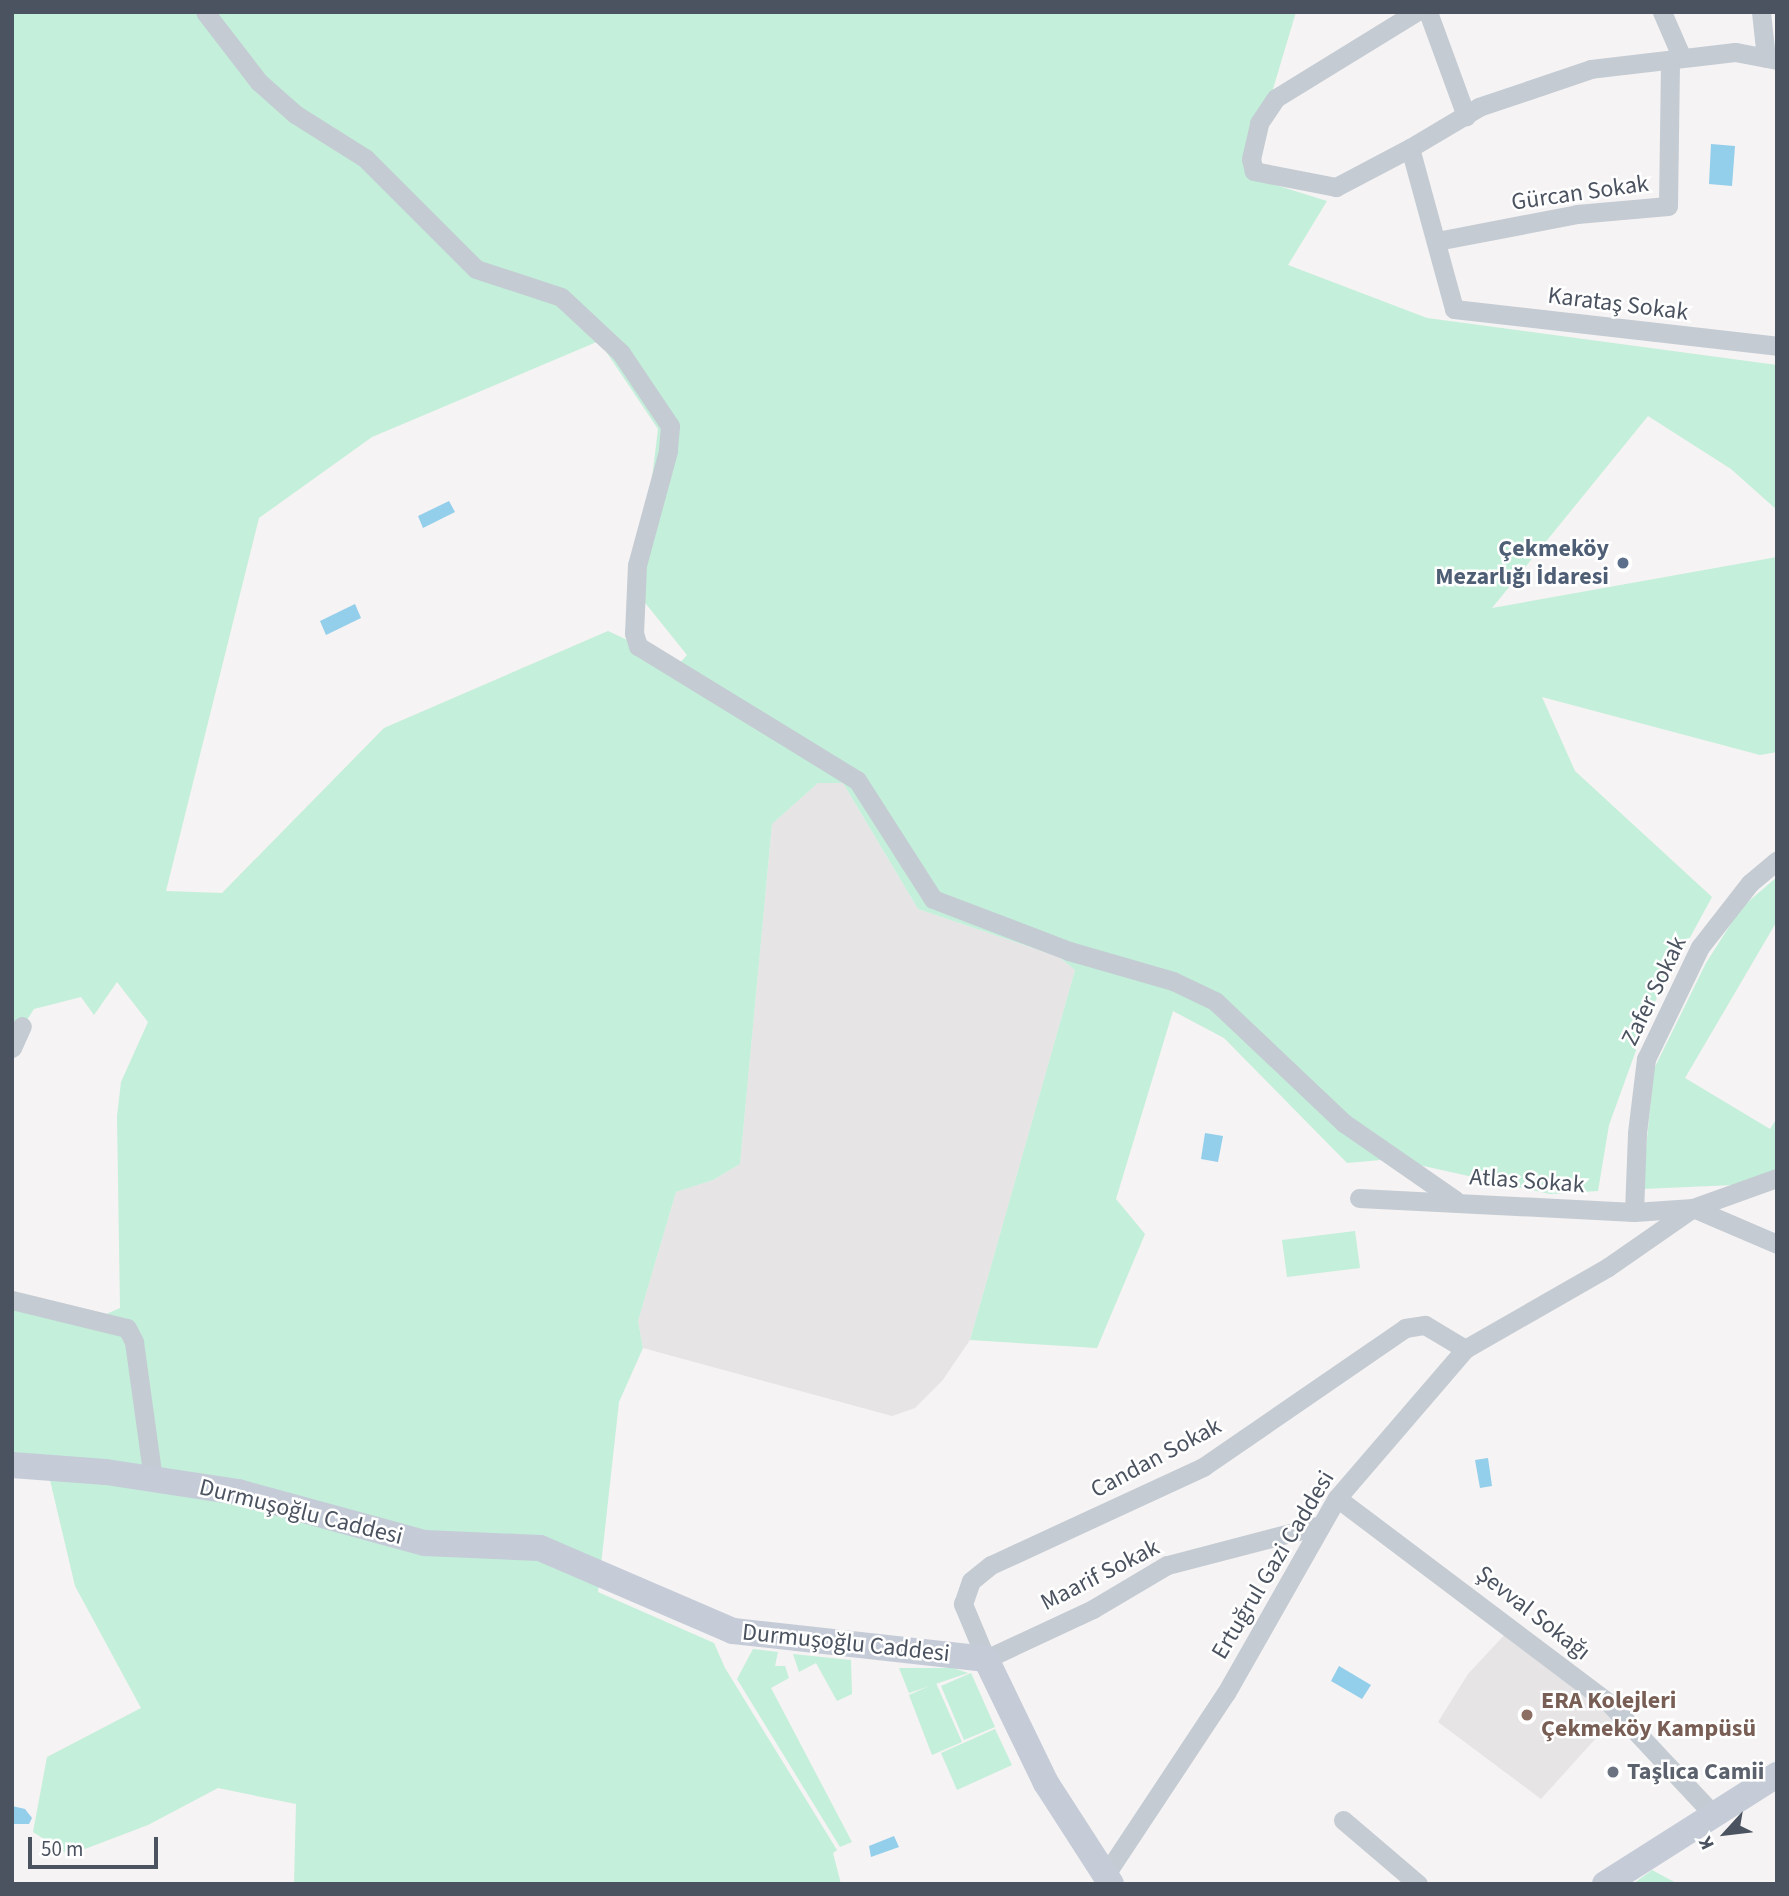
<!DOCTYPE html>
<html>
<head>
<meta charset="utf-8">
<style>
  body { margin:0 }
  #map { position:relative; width:1789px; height:1896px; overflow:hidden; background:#f5f3f3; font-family:"Source Sans 3",sans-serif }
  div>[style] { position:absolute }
  .education>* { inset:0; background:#e6e4e5 }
  .green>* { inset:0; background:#c4efda }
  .water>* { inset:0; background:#93ceeb }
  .street>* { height:19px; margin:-9.5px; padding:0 9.5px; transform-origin:9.5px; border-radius:9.5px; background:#c4cbd3 }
  .secondary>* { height:26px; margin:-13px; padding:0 13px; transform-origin:13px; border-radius:13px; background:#c5ccd8 }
  .dots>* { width:19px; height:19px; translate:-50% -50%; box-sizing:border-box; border:4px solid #fff; border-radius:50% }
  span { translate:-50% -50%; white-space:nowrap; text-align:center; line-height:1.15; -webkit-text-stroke:5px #fff; paint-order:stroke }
  .street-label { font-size:24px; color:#4b5360 }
  .service-label { font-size:24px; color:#4e5e75; font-weight:700 }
  .right { translate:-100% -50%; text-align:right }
  .education-label { font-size:24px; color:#785e54; font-weight:700 }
  .left { translate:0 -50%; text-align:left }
  .worship-label { font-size:24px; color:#5b616d; font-weight:700 }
  .frame { position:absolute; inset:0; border:14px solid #4b5360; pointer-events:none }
  .north { position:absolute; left:1691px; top:1798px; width:70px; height:70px; -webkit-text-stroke:5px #fff; paint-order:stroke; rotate:243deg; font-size:19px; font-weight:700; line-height:28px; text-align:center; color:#4b5360 }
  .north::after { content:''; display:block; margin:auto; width:24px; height:32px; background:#4b5360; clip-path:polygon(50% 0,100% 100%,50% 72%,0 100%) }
  .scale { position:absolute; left:28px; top:1837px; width:130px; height:32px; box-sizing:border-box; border:4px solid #4b5360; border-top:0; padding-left:9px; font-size:21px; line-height:24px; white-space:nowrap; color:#4b5360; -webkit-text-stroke:5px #fff; paint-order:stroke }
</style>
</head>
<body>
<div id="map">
  <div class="education">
    <div style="clip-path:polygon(818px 783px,843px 783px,918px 909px,1059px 957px,1075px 970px,970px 1340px,942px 1381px,915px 1408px,892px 1416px,643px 1348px,638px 1321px,676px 1192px,713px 1180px,740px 1164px,772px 824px)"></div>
    <div style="clip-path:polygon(1508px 1631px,1621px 1722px,1606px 1737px,1597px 1737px,1541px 1799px,1438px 1722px,1468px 1674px)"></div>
  </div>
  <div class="green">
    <div style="clip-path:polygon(evenodd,12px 12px,1296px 12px,1247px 176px,1327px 201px,1288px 265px,1427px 318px,1777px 365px,1777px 510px,1731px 469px,1648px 416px,1492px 608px,1777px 557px,1777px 752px,1760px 755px,1542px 697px,1575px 771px,1712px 897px,1651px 1009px,1609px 1125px,1598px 1191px,1550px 1194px,1392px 1159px,1347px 1163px,1224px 1038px,1173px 1011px,1116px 1199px,1145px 1234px,1097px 1348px,970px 1340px,1075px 970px,1059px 957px,918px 909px,843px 783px,818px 783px,772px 824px,740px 1164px,713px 1180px,676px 1192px,638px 1321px,643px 1348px,619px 1402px,598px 1592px,714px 1643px,725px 1668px,837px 1850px,833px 1853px,841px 1884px,294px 1884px,296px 1804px,218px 1788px,148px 1825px,69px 1855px,33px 1832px,47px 1757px,141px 1708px,75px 1586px,50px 1480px,12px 1471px,12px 1304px,88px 1322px,120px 1308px,117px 1116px,121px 1082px,148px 1022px,117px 982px,94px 1015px,81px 997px,34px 1009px,12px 1043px,12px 12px,599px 341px,658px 429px,638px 594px,687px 655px,679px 664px,608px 631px,384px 728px,222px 893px,166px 891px,259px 518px,372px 437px,599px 341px)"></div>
    <div style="clip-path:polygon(1777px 877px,1777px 921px,1685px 1078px,1770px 1129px,1777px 1118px,1777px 1169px,1733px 1185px,1642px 1189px,1654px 1069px,1706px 963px,1741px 908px)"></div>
    <div style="clip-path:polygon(1355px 1231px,1360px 1268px,1287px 1277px,1282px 1240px)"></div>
    <div style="clip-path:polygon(753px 1649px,778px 1652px,775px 1666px,785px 1666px,789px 1678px,771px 1688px,852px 1842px,840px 1847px,737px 1679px)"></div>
    <div style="clip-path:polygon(793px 1654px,851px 1660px,852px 1694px,837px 1701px,816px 1663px,799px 1672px)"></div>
    <div style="clip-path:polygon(899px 1668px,953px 1668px,968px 1673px,909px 1693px)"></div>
    <div style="clip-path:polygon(971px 1673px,995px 1727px,964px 1740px,941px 1686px)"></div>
    <div style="clip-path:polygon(936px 1683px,962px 1742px,932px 1755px,909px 1695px)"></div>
    <div style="clip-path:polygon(995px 1729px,1012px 1765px,957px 1790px,941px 1753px)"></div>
    <div style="clip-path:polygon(1652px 1870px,1678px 1884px,1633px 1884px)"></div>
  </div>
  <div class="water">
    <div style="clip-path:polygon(1711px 144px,1735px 146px,1732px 186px,1709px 184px)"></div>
    <div style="clip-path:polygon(449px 501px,455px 512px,423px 528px,418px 516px)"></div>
    <div style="clip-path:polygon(355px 604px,361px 618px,326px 635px,320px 621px)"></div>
    <div style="clip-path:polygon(1205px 1133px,1223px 1136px,1218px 1162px,1201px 1159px)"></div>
    <div style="clip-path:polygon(1488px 1458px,1492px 1486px,1480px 1488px,1475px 1460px)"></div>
    <div style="clip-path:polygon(1339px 1666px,1371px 1685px,1362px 1699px,1331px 1681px)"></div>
    <div style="clip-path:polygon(12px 1806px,25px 1809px,32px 1818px,29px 1824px,12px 1824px)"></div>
    <div style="clip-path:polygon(894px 1836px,899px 1847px,871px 1857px,869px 1846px)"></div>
  </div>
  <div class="street">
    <div style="left:205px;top:12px;width:88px;rotate:52.4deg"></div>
    <div style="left:259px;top:82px;width:48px;rotate:41.6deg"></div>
    <div style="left:295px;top:114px;width:83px;rotate:32.2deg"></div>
    <div style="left:365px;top:158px;width:157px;rotate:45deg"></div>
    <div style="left:476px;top:269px;width:89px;rotate:18.2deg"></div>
    <div style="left:561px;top:297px;width:82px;rotate:43deg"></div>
    <div style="left:621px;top:353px;width:88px;rotate:56.1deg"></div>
    <div style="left:670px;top:426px;width:25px;rotate:95deg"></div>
    <div style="left:668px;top:451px;width:118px;rotate:105.2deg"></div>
    <div style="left:637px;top:565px;width:68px;rotate:92.5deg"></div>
    <div style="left:634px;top:633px;width:14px;rotate:73deg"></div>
    <div style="left:638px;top:646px;width:257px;rotate:31.5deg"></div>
    <div style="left:857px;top:780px;width:141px;rotate:57.4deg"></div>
    <div style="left:933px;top:899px;width:146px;rotate:20.9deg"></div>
    <div style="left:1069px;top:951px;width:108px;rotate:16.1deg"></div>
    <div style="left:1173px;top:981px;width:47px;rotate:25.5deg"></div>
    <div style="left:1215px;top:1001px;width:178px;rotate:43.4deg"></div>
    <div style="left:1344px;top:1123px;width:135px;rotate:34.7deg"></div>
    <div style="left:1428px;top:12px;width:111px;rotate:69.9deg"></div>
    <div style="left:1662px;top:12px;width:50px;rotate:66.5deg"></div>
    <div style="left:1761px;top:12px;width:46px;rotate:83.8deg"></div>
    <div style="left:1777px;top:60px;width:43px;rotate:-169.2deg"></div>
    <div style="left:1735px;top:52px;width:145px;rotate:173.3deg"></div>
    <div style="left:1591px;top:69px;width:118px;rotate:161.3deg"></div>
    <div style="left:1479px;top:107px;width:80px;rotate:149.3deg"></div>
    <div style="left:1410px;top:148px;width:167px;rotate:74.7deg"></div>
    <div style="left:1454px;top:309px;width:325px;rotate:6.5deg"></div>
    <div style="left:1410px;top:148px;width:84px;rotate:152.2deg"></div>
    <div style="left:1336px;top:187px;width:84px;rotate:-169deg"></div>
    <div style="left:1254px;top:171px;width:12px;rotate:-104deg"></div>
    <div style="left:1251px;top:159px;width:37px;rotate:-77deg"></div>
    <div style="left:1259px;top:123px;width:30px;rotate:-56deg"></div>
    <div style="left:1276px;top:98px;width:164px;rotate:-31.6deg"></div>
    <div style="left:1437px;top:241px;width:143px;rotate:-10.9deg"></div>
    <div style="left:1577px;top:214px;width:91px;rotate:-5deg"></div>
    <div style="left:1668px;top:206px;width:146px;rotate:-89.2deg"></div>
    <div style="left:12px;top:1048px;width:24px;rotate:-66deg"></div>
    <div style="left:1359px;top:1198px;width:275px;rotate:2.9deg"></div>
    <div style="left:1634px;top:1212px;width:59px;rotate:-3.9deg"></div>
    <div style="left:1693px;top:1208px;width:91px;rotate:23.2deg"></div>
    <div style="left:1634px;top:1212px;width:79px;rotate:-87.8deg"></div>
    <div style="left:1637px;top:1133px;width:75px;rotate:-83.1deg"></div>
    <div style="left:1646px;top:1059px;width:124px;rotate:-64.3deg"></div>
    <div style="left:1700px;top:947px;width:81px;rotate:-52deg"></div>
    <div style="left:1750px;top:883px;width:35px;rotate:-40deg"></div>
    <div style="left:12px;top:1300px;width:118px;rotate:13.7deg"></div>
    <div style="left:127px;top:1328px;width:16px;rotate:63deg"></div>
    <div style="left:134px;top:1342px;width:138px;rotate:82.1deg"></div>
    <div style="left:1337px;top:1498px;width:342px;rotate:37deg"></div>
    <div style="left:1610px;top:1704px;width:152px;rotate:46.9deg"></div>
    <div style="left:1321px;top:1525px;width:159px;rotate:165.4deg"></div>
    <div style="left:1167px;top:1565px;width:86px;rotate:149.3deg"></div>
    <div style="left:1093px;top:1609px;width:118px;rotate:155deg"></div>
    <div style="left:986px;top:1659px;width:60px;rotate:-112.7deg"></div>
    <div style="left:963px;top:1604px;width:24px;rotate:-71deg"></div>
    <div style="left:971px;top:1581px;width:26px;rotate:-39deg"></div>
    <div style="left:991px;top:1565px;width:234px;rotate:-24.8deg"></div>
    <div style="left:1203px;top:1467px;width:245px;rotate:-34.5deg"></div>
    <div style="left:1405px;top:1328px;width:20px;rotate:-9deg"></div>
    <div style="left:1425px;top:1325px;width:47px;rotate:31deg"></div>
    <div style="left:1343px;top:1820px;width:99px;rotate:40.5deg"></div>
    <div style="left:1106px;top:1874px;width:217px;rotate:-56.5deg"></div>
    <div style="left:1226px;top:1693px;width:224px;rotate:-60.4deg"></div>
    <div style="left:1337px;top:1498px;width:196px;rotate:-49.3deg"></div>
    <div style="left:1465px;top:1349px;width:165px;rotate:-29.8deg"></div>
    <div style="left:1608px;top:1267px;width:103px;rotate:-34.8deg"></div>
    <div style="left:1693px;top:1208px;width:89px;rotate:-19.7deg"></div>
  </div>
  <div class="secondary">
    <div style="left:12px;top:1465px;width:94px;rotate:4.3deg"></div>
    <div style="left:106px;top:1472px;width:134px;rotate:8.6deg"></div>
    <div style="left:238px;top:1492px;width:194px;rotate:15.3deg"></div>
    <div style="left:425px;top:1543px;width:115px;rotate:2.5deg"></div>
    <div style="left:540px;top:1548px;width:210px;rotate:23.3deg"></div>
    <div style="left:733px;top:1631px;width:255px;rotate:6.3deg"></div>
    <div style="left:986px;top:1659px;width:138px;rotate:64.2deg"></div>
    <div style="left:1046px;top:1783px;width:120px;rotate:57.2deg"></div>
    <div style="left:1605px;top:1884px;width:204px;rotate:-32.4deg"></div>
  </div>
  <div class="dots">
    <div style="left:1623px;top:563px;background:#5c6f8a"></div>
    <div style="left:1527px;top:1715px;background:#8d6e63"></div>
    <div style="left:1613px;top:1772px;background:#6b7280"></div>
  </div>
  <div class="street-label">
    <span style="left:1580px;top:193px;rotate:-8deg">Gürcan Sokak</span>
    <span style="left:1618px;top:304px;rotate:7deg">Karataş Sokak</span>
    <span style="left:1654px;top:991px;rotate:-64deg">Zafer Sokak</span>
    <span style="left:1527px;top:1181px;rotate:4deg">Atlas Sokak</span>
    <span style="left:1156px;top:1458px;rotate:-28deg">Candan Sokak</span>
    <span style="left:301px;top:1512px;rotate:14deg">Durmuşoğlu Caddesi</span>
    <span style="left:1273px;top:1565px;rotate:-59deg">Ertuğrul Gazi Caddesi</span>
    <span style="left:1100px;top:1575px;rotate:-27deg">Maarif Sokak</span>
    <span style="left:1533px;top:1613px;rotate:38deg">Şevval Sokağı</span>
    <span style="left:846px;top:1643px;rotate:6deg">Durmuşoğlu Caddesi</span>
  </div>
  <div class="service-label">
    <span class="right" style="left:1609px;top:563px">Çekmeköy<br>Mezarlığı İdaresi</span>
  </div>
  <div class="education-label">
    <span class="left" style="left:1541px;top:1715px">ERA Kolejleri<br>Çekmeköy Kampüsü</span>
  </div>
  <div class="worship-label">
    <span class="left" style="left:1627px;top:1772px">Taşlıca Camii</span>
  </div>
  <div class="frame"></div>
  <div class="north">K</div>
  <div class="scale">50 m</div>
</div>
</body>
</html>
